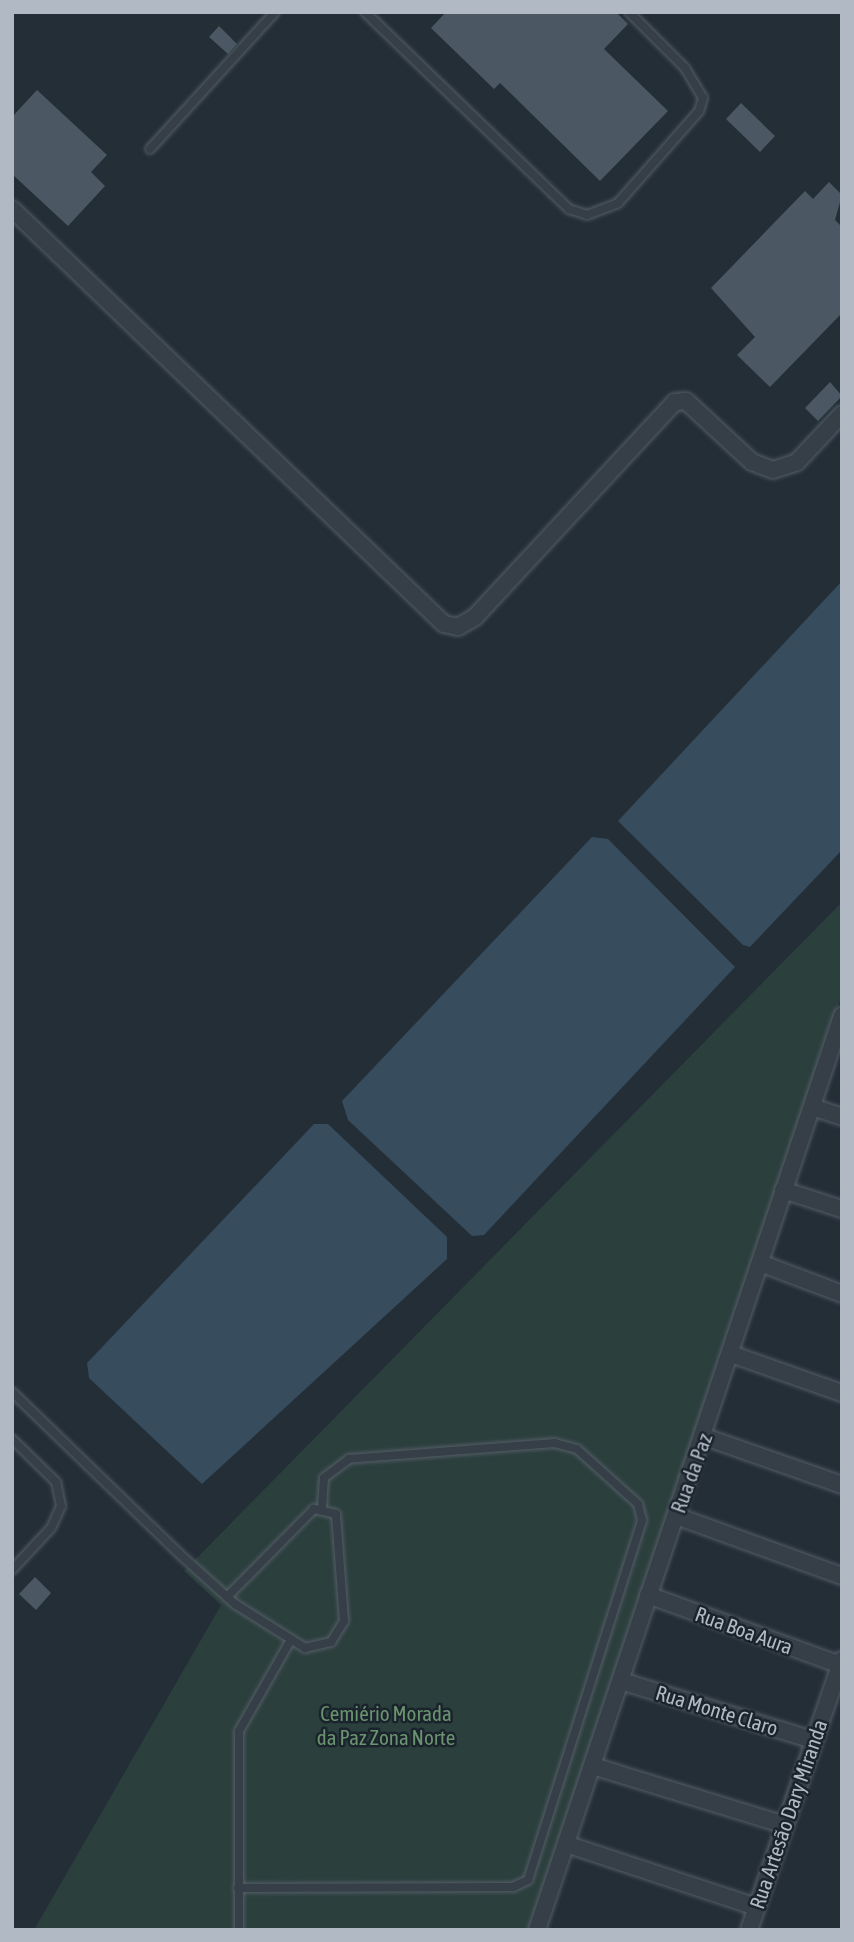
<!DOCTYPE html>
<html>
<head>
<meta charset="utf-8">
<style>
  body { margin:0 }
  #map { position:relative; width:854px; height:1942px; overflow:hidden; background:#232e37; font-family:"Asap Condensed",sans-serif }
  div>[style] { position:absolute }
  .green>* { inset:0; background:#2b3f3d }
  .water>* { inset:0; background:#374c5d }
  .building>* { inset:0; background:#4b5863 }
  .roads { filter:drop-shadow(0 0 2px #545d66) drop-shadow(0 0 2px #545d66) }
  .service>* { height:8px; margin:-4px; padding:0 4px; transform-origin:4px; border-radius:4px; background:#363f48 }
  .minor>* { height:16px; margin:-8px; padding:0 8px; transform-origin:8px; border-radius:8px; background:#363f48 }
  span { translate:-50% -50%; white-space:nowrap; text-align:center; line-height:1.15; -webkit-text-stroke:5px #1b242d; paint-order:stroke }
  .street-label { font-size:21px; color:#b1bac4 }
  .park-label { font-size:21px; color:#6a936f }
  .frame { position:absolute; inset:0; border:14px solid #b1bac4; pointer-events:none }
</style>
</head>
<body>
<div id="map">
  <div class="green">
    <div style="clip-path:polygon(842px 902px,842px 995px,530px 1930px,34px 1930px,221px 1605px,184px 1571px)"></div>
  </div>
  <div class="water">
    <div style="clip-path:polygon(842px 581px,842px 850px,750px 947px,743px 945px,618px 821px)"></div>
    <div style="clip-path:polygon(592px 837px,608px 839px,735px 967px,484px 1235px,472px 1236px,348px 1120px,342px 1101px)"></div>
    <div style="clip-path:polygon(314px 1124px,328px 1124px,447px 1237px,447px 1259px,202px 1484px,89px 1378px,87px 1363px)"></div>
  </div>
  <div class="building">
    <div style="clip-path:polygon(446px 12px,616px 12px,628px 24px,604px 49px,668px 111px,600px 181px,500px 83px,494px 89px,431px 28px)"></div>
    <div style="clip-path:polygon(219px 26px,237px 44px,228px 54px,209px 37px)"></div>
    <div style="clip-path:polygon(37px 90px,107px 155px,91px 172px,105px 186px,68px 226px,12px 174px,12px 117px)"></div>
    <div style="clip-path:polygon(741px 103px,775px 136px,760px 152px,726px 119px)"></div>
    <div style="clip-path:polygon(829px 182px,842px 195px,835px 220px,842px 227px,842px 313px,770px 387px,737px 355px,755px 337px,711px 288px,805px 191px,813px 199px)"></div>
    <div style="clip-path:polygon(830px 382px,842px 396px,818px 421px,805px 408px)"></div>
    <div style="clip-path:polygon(35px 1577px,51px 1593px,36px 1610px,19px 1594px)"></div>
  </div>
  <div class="roads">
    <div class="service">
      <div style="left:365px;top:12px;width:284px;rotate:44deg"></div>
      <div style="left:569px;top:209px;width:19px;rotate:18deg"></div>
      <div style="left:587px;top:215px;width:33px;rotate:-21deg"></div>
      <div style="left:618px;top:203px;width:123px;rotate:-48.6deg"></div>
      <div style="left:699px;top:111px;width:14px;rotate:-73deg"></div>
      <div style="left:703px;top:98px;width:35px;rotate:-121deg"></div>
      <div style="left:685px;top:68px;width:79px;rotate:-135deg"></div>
      <div style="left:150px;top:149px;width:185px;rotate:-47.6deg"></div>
      <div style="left:12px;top:1392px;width:239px;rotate:44deg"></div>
      <div style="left:184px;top:1558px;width:69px;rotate:42deg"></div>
      <div style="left:235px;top:1604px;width:83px;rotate:32.2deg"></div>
      <div style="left:305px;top:1648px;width:27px;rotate:-13deg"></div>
      <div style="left:331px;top:1642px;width:25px;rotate:-58deg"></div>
      <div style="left:344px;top:1621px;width:107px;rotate:-94.3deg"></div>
      <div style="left:336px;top:1514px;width:23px;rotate:-167deg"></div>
      <div style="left:314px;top:1509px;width:124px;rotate:134.7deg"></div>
      <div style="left:12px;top:1439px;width:62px;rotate:44.3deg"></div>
      <div style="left:56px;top:1482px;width:25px;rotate:78deg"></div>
      <div style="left:61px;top:1506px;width:24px;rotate:114deg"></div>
      <div style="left:51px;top:1528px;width:57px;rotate:132.9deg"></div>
      <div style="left:238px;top:1888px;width:275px;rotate:-0.2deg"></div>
      <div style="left:513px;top:1887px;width:17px;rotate:-25deg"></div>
      <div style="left:528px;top:1880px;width:378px;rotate:-72.4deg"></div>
      <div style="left:642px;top:1520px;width:16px;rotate:-104deg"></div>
      <div style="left:638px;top:1504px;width:82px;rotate:-138deg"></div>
      <div style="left:577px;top:1449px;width:23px;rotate:-165deg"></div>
      <div style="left:555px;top:1443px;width:207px;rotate:175.6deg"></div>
      <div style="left:349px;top:1459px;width:31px;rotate:143deg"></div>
      <div style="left:324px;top:1478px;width:29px;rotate:94deg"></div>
      <div style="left:239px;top:1930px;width:199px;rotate:-90deg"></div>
      <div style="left:239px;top:1731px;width:101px;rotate:-60.4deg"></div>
    </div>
    <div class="minor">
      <div style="left:12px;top:209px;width:599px;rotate:43.85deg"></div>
      <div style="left:444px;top:624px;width:14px;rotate:12deg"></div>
      <div style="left:458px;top:627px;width:20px;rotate:-30deg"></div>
      <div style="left:475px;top:617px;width:294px;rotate:-47.1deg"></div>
      <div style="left:675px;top:402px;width:11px;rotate:-5deg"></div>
      <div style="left:686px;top:401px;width:90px;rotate:42.7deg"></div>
      <div style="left:752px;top:462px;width:22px;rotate:21deg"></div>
      <div style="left:773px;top:470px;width:25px;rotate:-18deg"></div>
      <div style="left:797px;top:462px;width:66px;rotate:-46.8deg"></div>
      <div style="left:812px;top:1107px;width:32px;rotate:18deg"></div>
      <div style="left:783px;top:1190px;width:62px;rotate:17.9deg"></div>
      <div style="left:760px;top:1263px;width:88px;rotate:20.7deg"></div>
      <div style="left:731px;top:1354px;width:118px;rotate:19.4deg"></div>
      <div style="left:705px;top:1437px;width:145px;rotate:19.3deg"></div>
      <div style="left:676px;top:1516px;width:177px;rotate:19.9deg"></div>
      <div style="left:648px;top:1595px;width:204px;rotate:20deg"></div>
      <div style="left:621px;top:1681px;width:201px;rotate:17.1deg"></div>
      <div style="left:593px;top:1766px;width:201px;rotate:17.1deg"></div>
      <div style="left:566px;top:1844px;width:200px;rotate:18.3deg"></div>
      <div style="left:537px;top:1930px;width:964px;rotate:-71.55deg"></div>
      <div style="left:749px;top:1930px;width:286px;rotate:-71deg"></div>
    </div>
  </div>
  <div class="street-label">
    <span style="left:691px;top:1473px;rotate:-70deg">Rua da Paz</span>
    <span style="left:744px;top:1630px;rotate:20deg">Rua Boa Aura</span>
    <span style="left:717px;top:1710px;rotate:17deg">Rua Monte Claro</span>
    <span style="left:788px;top:1814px;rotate:-71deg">Rua Artesão Dary Miranda</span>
  </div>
  <div class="park-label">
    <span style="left:386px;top:1725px">Cemiério Morada<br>da Paz Zona Norte</span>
  </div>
  <div class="frame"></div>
</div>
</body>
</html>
